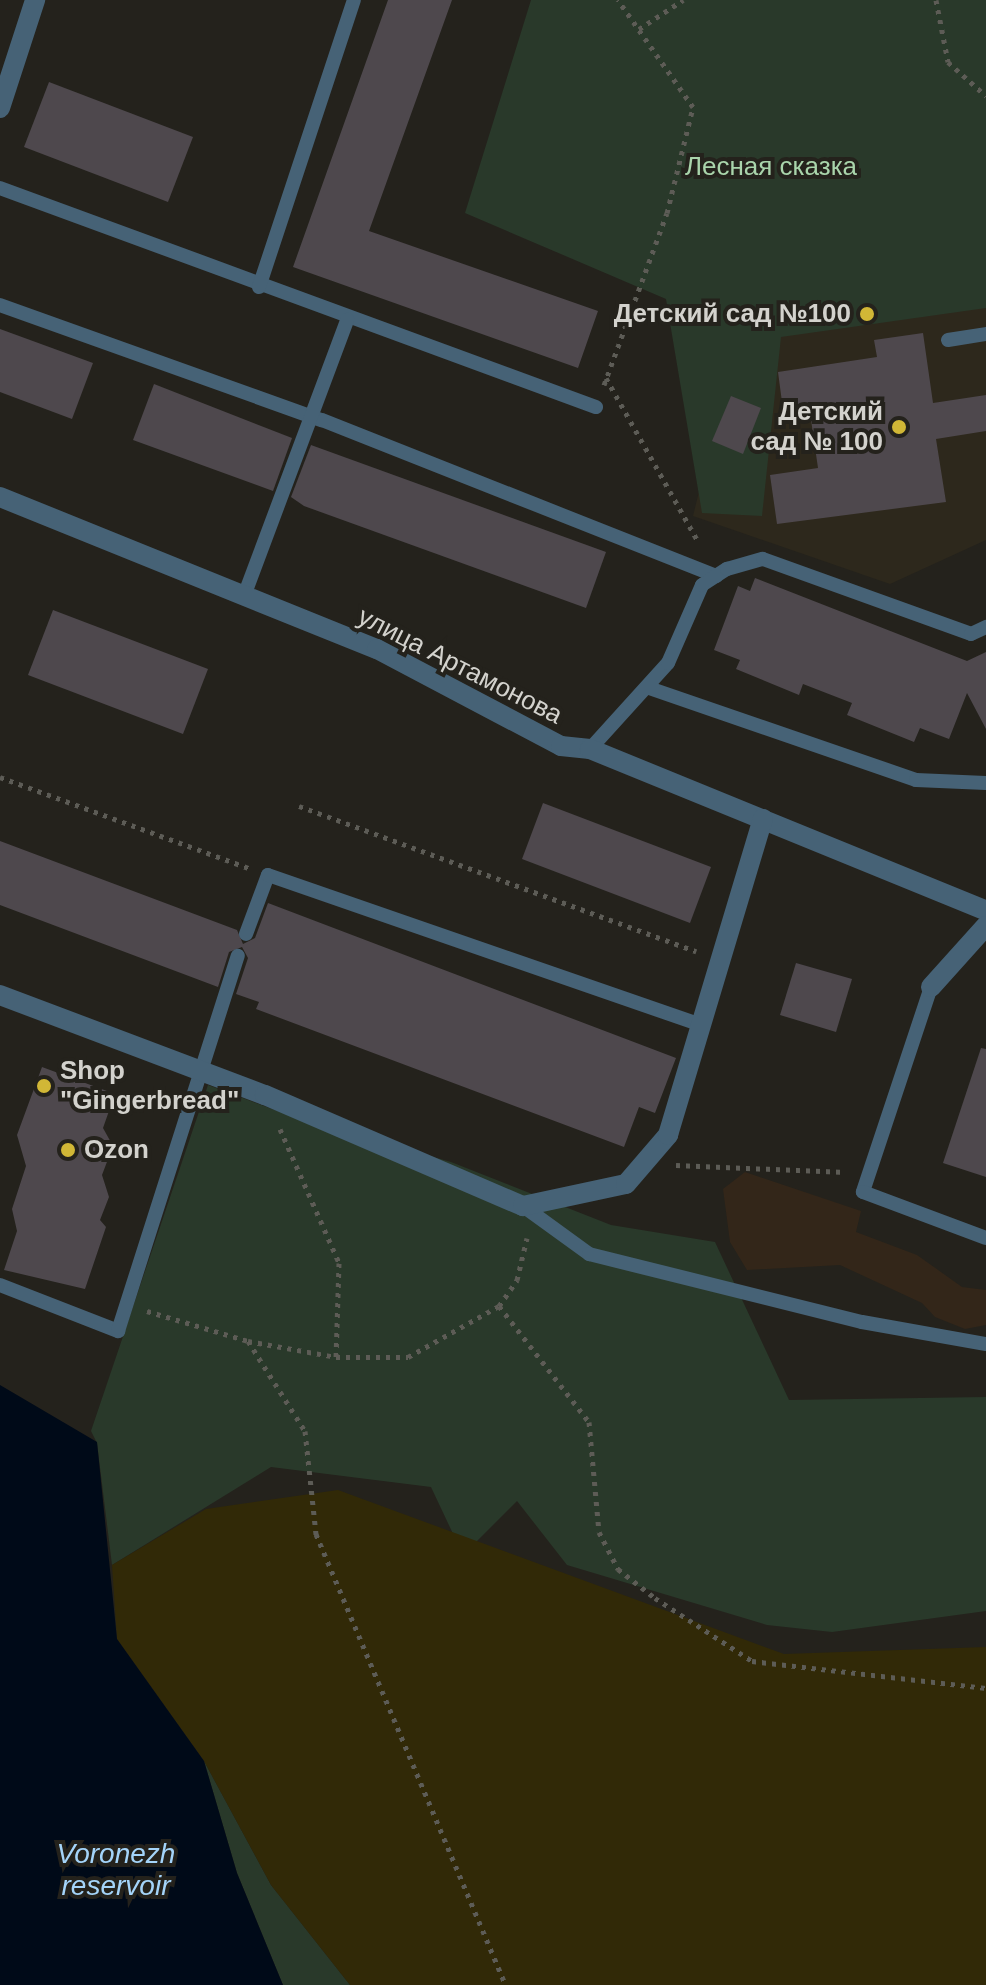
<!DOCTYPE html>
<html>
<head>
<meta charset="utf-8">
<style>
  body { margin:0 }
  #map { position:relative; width:986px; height:1985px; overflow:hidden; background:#24221c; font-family:Arial,sans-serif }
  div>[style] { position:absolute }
  .built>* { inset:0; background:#2d281c }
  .industrial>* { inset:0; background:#332619 }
  .green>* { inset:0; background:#29392a }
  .sand>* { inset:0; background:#312907 }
  .water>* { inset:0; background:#000a18 }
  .building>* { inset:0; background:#4e484d }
  .path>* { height:5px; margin-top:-2.5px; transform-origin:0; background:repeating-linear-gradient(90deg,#5d5c56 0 4px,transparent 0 10px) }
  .service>* { height:14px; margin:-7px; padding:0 7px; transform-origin:7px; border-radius:7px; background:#466276 }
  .minor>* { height:20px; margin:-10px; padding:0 10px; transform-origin:10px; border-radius:10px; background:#466276 }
  .dots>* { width:22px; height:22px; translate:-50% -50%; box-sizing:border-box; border:4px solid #24221c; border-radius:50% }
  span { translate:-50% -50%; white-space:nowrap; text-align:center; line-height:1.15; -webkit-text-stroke:8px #24221c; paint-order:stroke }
  .park-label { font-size:26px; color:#a9d4ab }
  .poi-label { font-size:26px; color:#d3d2cd; font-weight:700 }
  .right { translate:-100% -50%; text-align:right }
  .left { translate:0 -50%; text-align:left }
  .street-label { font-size:26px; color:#d3d2cd }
  .water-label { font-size:28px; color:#a4d4f9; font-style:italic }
</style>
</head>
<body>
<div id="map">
  <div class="built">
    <div style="clip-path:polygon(986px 132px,986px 540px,890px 584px,693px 516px,763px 232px)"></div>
  </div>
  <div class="industrial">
    <div style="clip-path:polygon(745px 1172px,861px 1211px,856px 1232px,917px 1255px,962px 1287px,986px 1290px,986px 1325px,965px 1329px,935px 1317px,922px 1303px,840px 1265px,747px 1270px,730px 1242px,723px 1189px)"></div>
  </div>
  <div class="green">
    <div style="clip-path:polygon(531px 0,986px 0,986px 308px,781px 337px,762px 516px,702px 513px,666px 299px,465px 213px)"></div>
    <div style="clip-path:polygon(208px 1085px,299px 1119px,451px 1162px,611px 1225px,715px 1242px,789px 1400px,986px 1397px,986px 1611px,832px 1632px,767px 1625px,567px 1565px,517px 1501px,463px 1555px,431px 1487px,271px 1467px,112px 1565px,97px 1443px,91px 1431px)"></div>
    <div style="clip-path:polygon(204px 1761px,271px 1885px,350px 1985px,283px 1985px,237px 1873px)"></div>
  </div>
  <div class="sand">
    <div style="clip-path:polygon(338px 1490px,784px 1654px,986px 1647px,986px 1985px,350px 1985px,271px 1885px,204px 1761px,117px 1639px,112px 1565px,206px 1509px)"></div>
  </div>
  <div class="water">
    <div style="clip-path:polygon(0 1385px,97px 1442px,117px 1639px,204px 1761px,237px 1873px,283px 1985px,0 1985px)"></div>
  </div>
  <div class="building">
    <div style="clip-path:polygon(388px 0,452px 0,369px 231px,598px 311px,578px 368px,293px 267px)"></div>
    <div style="clip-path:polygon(49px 82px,193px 137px,168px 202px,24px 147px)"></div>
    <div style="clip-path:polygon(0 329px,93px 363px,72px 419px,0 392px)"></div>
    <div style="clip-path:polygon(923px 333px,933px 403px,986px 395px,986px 431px,936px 439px,946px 502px,777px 524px,770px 475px,818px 468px,810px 413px,784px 417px,778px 372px,877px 357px,874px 340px)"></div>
    <div style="clip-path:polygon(154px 384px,292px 438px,273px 491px,133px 440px)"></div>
    <div style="clip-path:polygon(731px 396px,761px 408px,743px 454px,712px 441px)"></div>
    <div style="clip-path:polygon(311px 445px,606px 552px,586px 608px,304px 506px,291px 497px)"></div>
    <div style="clip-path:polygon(755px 578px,967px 661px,986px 652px,986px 729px,967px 693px,949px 739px,920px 728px,914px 742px,847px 715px,852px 703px,803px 684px,799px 695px,736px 669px,740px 660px,714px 650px,738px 586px,750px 591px)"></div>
    <div style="clip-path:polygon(53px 610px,208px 669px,183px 734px,28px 675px)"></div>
    <div style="clip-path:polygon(543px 803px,711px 867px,690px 923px,522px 859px)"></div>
    <div style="clip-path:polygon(0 841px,237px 930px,243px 944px,255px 938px,268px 903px,676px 1058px,655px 1113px,639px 1107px,624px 1147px,256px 1009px,259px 1002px,236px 994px,248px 958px,242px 947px,229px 952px,218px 987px,0 905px)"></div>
    <div style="clip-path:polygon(796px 963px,852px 979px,836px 1032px,780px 1015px)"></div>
    <div style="clip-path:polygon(981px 1048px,986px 1049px,986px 1177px,943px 1163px)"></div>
    <div style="clip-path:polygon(42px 1067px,115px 1094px,103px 1128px,113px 1146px,102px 1175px,109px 1197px,100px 1220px,106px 1227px,85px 1289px,4px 1270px,17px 1231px,12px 1209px,26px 1166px,17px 1135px)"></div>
  </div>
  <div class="path">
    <div style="left:936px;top:0;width:63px;rotate:79deg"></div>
    <div style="left:948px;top:62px;width:51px;rotate:41.8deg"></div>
    <div style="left:639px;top:29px;width:53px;rotate:-33.4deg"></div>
    <div style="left:606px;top:378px;width:189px;rotate:60.6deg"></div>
    <div style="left:604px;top:385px;width:183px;rotate:-69.9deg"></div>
    <div style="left:667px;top:213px;width:109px;rotate:-76.2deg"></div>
    <div style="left:693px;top:107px;width:131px;rotate:-125deg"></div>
    <div style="left:0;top:777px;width:265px;rotate:20.1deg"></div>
    <div style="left:299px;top:806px;width:423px;rotate:20.1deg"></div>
    <div style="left:280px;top:1129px;width:146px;rotate:66.2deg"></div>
    <div style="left:339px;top:1263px;width:94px;rotate:91.8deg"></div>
    <div style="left:676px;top:1165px;width:170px;rotate:2.4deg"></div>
    <div style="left:499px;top:1306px;width:147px;rotate:52.2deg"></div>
    <div style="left:589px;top:1422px;width:110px;rotate:84.8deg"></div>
    <div style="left:599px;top:1532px;width:42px;rotate:62.8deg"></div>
    <div style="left:618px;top:1569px;width:47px;rotate:38.1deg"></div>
    <div style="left:655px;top:1598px;width:116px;rotate:33deg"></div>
    <div style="left:752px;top:1661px;width:236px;rotate:6.6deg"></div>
    <div style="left:147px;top:1311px;width:105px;rotate:16.5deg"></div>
    <div style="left:248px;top:1341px;width:89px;rotate:10.3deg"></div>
    <div style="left:336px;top:1357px;width:72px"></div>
    <div style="left:408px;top:1357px;width:104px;rotate:-29.3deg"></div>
    <div style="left:499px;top:1306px;width:32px;rotate:-55deg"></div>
    <div style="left:517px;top:1280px;width:43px;rotate:-76.6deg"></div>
    <div style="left:248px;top:1341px;width:107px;rotate:57.7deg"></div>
    <div style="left:305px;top:1431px;width:104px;rotate:83.9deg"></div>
    <div style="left:316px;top:1534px;width:489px;rotate:67.2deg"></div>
  </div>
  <div class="service">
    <div style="left:0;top:188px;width:635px;rotate:20.18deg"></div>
    <div style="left:259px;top:287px;width:302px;rotate:-71.7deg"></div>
    <div style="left:0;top:305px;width:342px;rotate:19.7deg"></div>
    <div style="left:322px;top:420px;width:424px;rotate:21.6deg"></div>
    <div style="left:948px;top:340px;width:38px;rotate:-9deg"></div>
    <div style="left:244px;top:596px;width:295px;rotate:-69.5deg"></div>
    <div style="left:649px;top:688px;width:282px;rotate:19deg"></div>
    <div style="left:916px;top:780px;width:70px;rotate:2.5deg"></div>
    <div style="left:590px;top:749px;width:116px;rotate:-47.8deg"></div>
    <div style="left:668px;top:663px;width:85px;rotate:-66.4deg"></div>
    <div style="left:702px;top:585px;width:30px;rotate:-33deg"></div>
    <div style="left:727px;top:569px;width:37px;rotate:-16deg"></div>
    <div style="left:763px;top:559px;width:221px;rotate:19.8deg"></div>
    <div style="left:971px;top:634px;width:17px;rotate:-25deg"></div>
    <div style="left:246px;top:934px;width:63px;rotate:-69.6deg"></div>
    <div style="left:268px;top:875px;width:459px;rotate:19.1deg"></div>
    <div style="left:931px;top:987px;width:216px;rotate:108.4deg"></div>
    <div style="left:863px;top:1192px;width:131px;rotate:20.5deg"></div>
    <div style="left:523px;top:1206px;width:82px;rotate:36deg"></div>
    <div style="left:589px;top:1254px;width:281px;rotate:14deg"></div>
    <div style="left:862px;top:1322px;width:126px;rotate:10.1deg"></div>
    <div style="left:0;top:1285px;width:127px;rotate:21.3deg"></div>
    <div style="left:118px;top:1331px;width:394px;rotate:-72.3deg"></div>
  </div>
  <div class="minor">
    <div style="left:0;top:108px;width:114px;rotate:-72deg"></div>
    <div style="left:0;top:497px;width:406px;rotate:22deg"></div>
    <div style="left:377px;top:649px;width:208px;rotate:27.8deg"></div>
    <div style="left:561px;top:746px;width:29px;rotate:6deg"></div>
    <div style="left:590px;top:749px;width:428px;rotate:22.2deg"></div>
    <div style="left:931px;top:987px;width:82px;rotate:-48deg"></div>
    <div style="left:0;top:995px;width:283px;rotate:20.7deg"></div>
    <div style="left:265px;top:1095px;width:281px;rotate:23.3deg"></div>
    <div style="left:523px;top:1206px;width:105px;rotate:-12.1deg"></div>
    <div style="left:626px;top:1184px;width:65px;rotate:-49.4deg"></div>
    <div style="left:668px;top:1135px;width:330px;rotate:-73.3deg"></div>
  </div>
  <div class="dots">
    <div style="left:867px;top:314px;background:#d1b736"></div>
    <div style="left:899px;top:427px;background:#d1b736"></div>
    <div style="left:44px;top:1086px;background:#d1b736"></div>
    <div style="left:68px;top:1150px;background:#d1b736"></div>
  </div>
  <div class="park-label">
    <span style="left:771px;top:167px">Лесная сказка</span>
  </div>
  <div class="poi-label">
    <span class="right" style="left:851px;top:314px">Детский сад №100</span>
    <span class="right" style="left:883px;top:427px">Детский<br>сад № 100</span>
    <span class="left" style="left:60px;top:1086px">Shop<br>"Gingerbread"</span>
    <span class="left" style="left:84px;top:1150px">Ozon</span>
  </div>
  <div class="street-label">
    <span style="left:460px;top:666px;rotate:27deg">улица Артамонова</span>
  </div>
  <div class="water-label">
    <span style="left:116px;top:1870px">Voronezh<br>reservoir</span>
  </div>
</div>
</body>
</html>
